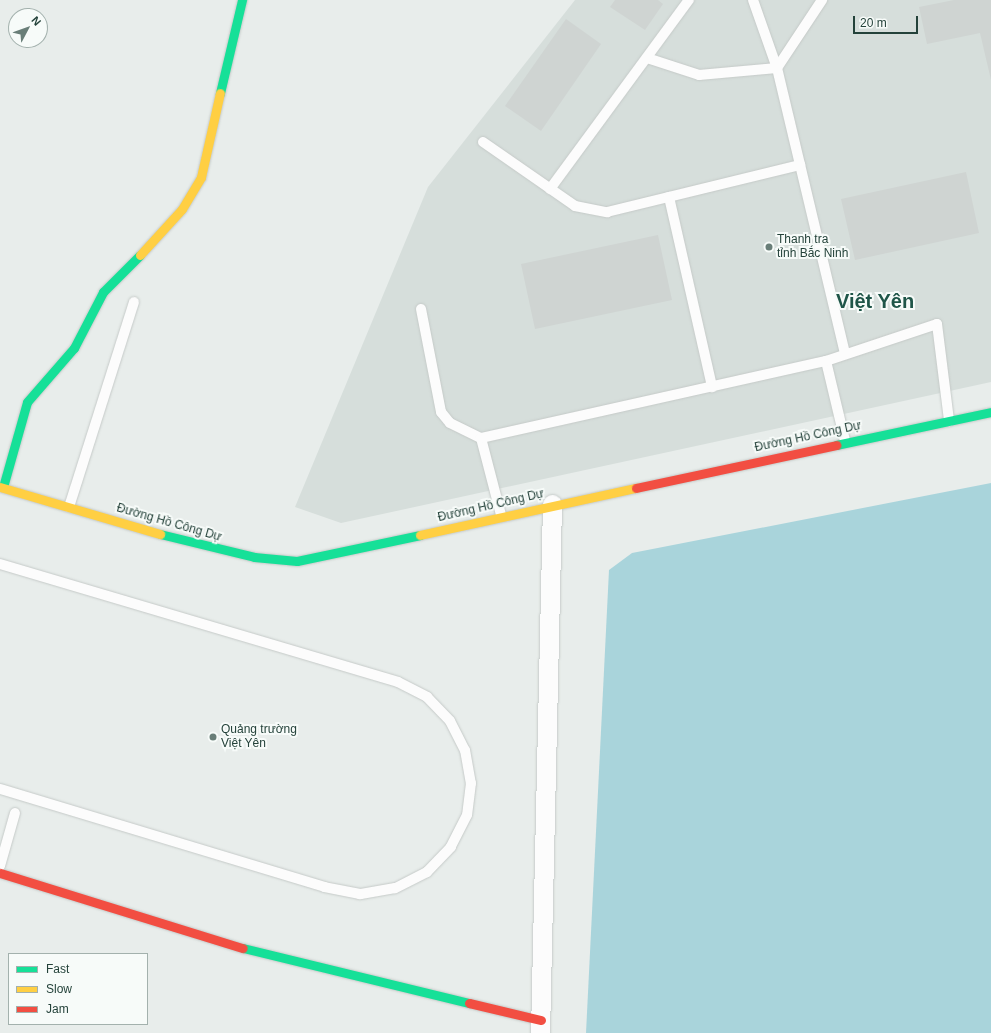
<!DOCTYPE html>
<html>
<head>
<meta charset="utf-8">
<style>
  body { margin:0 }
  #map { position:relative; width:991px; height:1033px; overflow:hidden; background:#e8edeb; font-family:Arial,sans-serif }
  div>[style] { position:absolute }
  .built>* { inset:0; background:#d6dedb }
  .water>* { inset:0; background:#a9d4db }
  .building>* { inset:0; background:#cfd4d2 }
  .roads { filter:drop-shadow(0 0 1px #c5cac8) drop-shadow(0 0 1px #c5cac8) }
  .lane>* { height:10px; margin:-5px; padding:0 5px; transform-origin:5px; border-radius:5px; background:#fcfcfc }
  .street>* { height:19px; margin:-9.5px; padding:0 9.5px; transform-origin:9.5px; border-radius:9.5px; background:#fcfcfc }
  .fast>* { height:9px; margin:-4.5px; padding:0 4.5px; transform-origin:4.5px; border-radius:4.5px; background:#16e098 }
  .slow>* { height:9px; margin:-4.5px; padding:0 4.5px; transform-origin:4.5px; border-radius:4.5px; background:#ffcf43 }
  .jam>* { height:9px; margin:-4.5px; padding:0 4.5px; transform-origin:4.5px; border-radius:4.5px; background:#f24e42 }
  .dots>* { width:11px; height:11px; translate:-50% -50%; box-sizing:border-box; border:2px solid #f7fbf9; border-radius:50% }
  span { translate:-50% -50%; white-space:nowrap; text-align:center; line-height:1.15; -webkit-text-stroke:4px #f7fbf9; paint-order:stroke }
  .poi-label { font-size:12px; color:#24423a }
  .left { translate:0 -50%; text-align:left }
  .street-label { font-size:12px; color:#24423a }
  .town-label { font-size:20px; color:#1f5548; font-weight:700 }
  .legend { position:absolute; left:8px; top:953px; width:140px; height:72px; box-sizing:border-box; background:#f7fbf9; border:1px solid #a3b1ad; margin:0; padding:5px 7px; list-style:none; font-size:12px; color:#24423a }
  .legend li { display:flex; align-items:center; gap:8px; height:20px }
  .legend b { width:20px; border:1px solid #a3b1ad }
  .north { position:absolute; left:8px; top:8px; width:40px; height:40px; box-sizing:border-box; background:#f7fbf9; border:1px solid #a3b1ad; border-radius:50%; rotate:49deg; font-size:11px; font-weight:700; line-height:16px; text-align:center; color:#24423a }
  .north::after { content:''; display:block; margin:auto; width:14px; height:18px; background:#697e78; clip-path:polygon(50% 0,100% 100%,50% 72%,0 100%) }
  .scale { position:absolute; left:853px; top:16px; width:65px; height:18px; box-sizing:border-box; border:2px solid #24423a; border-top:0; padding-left:5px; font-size:12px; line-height:14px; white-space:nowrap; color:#24423a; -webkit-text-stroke:3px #f7fbf9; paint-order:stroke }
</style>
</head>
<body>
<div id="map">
  <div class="built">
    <div style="clip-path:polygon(575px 0,991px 0,991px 382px,341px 523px,295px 507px,428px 187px)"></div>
  </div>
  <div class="water">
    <div style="clip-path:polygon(991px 483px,991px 1033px,586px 1033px,609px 570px,632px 553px)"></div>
  </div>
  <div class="building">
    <div style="clip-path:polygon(615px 0,658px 0,663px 4px,645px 30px,610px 7px)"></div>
    <div style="clip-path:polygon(954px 0,991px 0,991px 80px,980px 33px,927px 44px,919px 7px)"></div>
    <div style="clip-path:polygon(566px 19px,601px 44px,541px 131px,505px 106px)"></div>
    <div style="clip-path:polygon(966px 172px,979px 233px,855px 260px,841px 199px)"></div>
    <div style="clip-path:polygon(658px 235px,672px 300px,535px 329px,521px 264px)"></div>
  </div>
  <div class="roads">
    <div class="lane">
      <div style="left:753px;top:0;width:72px;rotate:70.6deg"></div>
      <div style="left:777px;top:68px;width:294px;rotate:76.6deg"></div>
      <div style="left:647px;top:58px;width:55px;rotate:18.1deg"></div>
      <div style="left:699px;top:75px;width:78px;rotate:-5.1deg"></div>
      <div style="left:777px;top:68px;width:82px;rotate:-56.5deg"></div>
      <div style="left:483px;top:142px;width:112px;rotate:34.8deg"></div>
      <div style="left:575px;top:206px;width:33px;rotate:11deg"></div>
      <div style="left:607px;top:212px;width:199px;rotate:-13.7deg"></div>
      <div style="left:550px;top:189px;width:235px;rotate:-53.7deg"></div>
      <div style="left:669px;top:197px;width:195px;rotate:77.2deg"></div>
      <div style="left:421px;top:309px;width:105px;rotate:79deg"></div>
      <div style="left:441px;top:412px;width:14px;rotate:51deg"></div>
      <div style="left:450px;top:423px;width:34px;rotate:26deg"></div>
      <div style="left:481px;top:438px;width:80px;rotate:75.4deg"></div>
      <div style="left:826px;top:361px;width:82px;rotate:76.6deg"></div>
      <div style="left:481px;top:438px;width:353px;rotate:-12.6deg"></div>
      <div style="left:826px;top:361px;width:117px;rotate:-18.4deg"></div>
      <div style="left:937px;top:324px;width:98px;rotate:82.9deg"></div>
      <div style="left:69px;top:507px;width:215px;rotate:-72.4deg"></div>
      <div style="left:0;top:564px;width:415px;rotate:16.5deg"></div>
      <div style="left:398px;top:682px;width:33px;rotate:27deg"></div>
      <div style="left:427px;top:697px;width:33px;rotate:46deg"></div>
      <div style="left:450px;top:721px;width:33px;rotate:63deg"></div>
      <div style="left:465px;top:750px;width:34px;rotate:80deg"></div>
      <div style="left:471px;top:783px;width:32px;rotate:97deg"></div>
      <div style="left:467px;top:815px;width:36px;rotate:117deg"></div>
      <div style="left:451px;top:847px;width:35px;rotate:134deg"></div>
      <div style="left:427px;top:872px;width:36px;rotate:153deg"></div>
      <div style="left:395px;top:888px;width:36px;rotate:170deg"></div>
      <div style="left:360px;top:894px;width:36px;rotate:-169deg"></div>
      <div style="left:325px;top:887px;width:339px;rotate:-163.2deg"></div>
      <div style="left:0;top:866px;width:55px;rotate:-74.2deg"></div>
    </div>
    <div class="street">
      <div style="left:540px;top:1033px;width:529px;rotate:-88.7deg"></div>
    </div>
    <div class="fast">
      <div style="left:220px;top:93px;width:96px;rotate:-76.7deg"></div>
      <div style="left:836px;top:445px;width:158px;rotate:-12deg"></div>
      <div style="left:3px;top:487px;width:88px;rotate:-74.2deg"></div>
      <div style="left:27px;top:402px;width:72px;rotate:-49deg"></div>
      <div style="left:74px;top:348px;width:63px;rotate:-62.6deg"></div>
      <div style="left:103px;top:292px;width:52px;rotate:-45deg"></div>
      <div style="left:160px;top:534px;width:97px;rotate:13.7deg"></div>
      <div style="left:254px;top:557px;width:43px;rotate:5.3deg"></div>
      <div style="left:297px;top:561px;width:126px;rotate:-11.9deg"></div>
      <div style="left:243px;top:948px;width:233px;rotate:13.7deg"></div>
    </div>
    <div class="slow">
      <div style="left:140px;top:255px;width:62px;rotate:-47.6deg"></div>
      <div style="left:182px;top:209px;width:37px;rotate:-59deg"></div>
      <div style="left:201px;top:177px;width:86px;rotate:-77.3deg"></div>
      <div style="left:0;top:487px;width:167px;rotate:16.4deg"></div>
      <div style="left:420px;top:535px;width:221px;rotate:-12.3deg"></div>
    </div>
    <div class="jam">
      <div style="left:636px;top:488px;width:205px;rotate:-12.1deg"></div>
      <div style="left:0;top:873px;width:254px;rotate:17.2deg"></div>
      <div style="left:469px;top:1003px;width:74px;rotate:13.3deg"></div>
    </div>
  </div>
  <div class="dots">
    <div style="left:769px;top:247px;background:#697e78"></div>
    <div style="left:213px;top:737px;background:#697e78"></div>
  </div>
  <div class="poi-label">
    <span class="left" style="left:777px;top:247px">Thanh tra<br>tỉnh Bắc Ninh</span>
    <span class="left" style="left:221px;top:737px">Quảng trường<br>Việt Yên</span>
  </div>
  <div class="street-label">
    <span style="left:808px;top:437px;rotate:-12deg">Đường Hồ Công Dự</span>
    <span style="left:491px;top:506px;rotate:-13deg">Đường Hồ Công Dự</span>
    <span style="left:169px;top:523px;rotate:16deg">Đường Hồ Công Dự</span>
  </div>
  <div class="town-label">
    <span style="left:875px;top:301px">Việt Yên</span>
  </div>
  <ul class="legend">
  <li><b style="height:5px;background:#16e098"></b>Fast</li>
  <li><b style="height:5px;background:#ffcf43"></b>Slow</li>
  <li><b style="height:5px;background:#f24e42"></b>Jam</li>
  </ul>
  <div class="north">N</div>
  <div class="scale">20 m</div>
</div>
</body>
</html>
